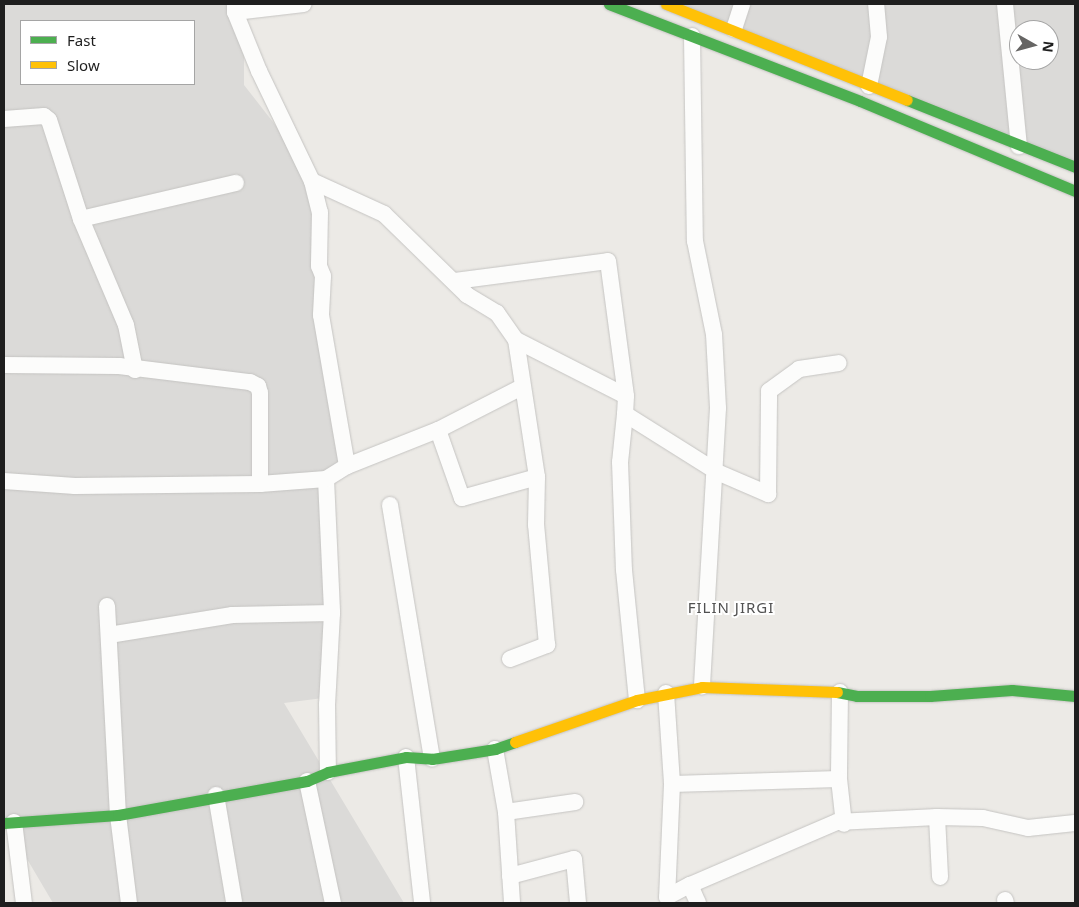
<!DOCTYPE html>
<html>
<head>
<meta charset="utf-8">
<style>
  body { margin:0 }
  #map { position:relative; width:1079px; height:907px; overflow:hidden; background:#eceae6; font-family:"Noto Sans",sans-serif }
  div>[style] { position:absolute }
  .residential>* { inset:0; background:#dbdad8 }
  .roads { filter:drop-shadow(0 0 1px #c5c4c2) drop-shadow(0 0 1px #c5c4c2) }
  .street>* { height:16px; margin:-8px; padding:0 8px; transform-origin:8px; border-radius:8px; background:#fcfcfb }
  .fast>* { height:11px; margin:-5.5px; padding:0 5.5px; transform-origin:5.5px; border-radius:5.5px; background:#4caf50 }
  .slow>* { height:11px; margin:-5.5px; padding:0 5.5px; transform-origin:5.5px; border-radius:5.5px; background:#ffc107 }
  span { translate:-50% -50%; white-space:nowrap; text-align:center; line-height:1.15; -webkit-text-stroke:4px #fff; paint-order:stroke }
  .neighbourhood-label { font-size:15px; color:#515151; letter-spacing:1px }
  .frame { position:absolute; inset:0; border:5px solid #1e1e1e; pointer-events:none }
  .legend { position:absolute; left:20px; top:20px; width:175px; height:65px; box-sizing:border-box; background:#fff; border:1px solid #a5a5a5; margin:0; padding:6px 9px; list-style:none; font-size:15px; color:#1e1e1e }
  .legend li { display:flex; align-items:center; gap:10px; height:25px }
  .legend b { width:25px; border:1px solid #a5a5a5 }
  .north { position:absolute; left:1009px; top:20px; width:50px; height:50px; box-sizing:border-box; background:#fff; border:1px solid #a5a5a5; border-radius:50%; rotate:97deg; font-size:14px; font-weight:700; line-height:20px; text-align:center; color:#1e1e1e }
  .north::after { content:''; display:block; margin:auto; width:18px; height:22px; background:#666564; clip-path:polygon(50% 0,100% 100%,50% 72%,0 100%) }
</style>
</head>
<body>
<div id="map">
  <div class="residential">
    <div style="clip-path:polygon(evenodd,4px 4px,244px 4px,244px 85px,326px 190px,320px 293px,340px 459px,330px 482px,331px 697px,284px 703px,404px 903px,53px 903px,4px 820px,4px 4px,21px 21px,194px 21px,194px 84px,21px 84px,21px 21px)"></div>
    <div style="clip-path:polygon(evenodd,662px 4px,1075px 4px,1075px 169px,662px 4px,1019px 30px,1049px 30px,1049px 60px,1019px 60px,1019px 30px)"></div>
  </div>
  <div class="roads">
    <div class="street">
      <div style="left:235px;top:4px;width:8px;rotate:90deg"></div>
      <div style="left:235px;top:12px;width:64px;rotate:67.9deg"></div>
      <div style="left:259px;top:71px;width:122px;rotate:64.3deg"></div>
      <div style="left:312px;top:181px;width:79px;rotate:24.6deg"></div>
      <div style="left:384px;top:214px;width:116px;rotate:44.3deg"></div>
      <div style="left:467px;top:295px;width:35px;rotate:31deg"></div>
      <div style="left:497px;top:313px;width:33px;rotate:55deg"></div>
      <div style="left:516px;top:340px;width:123px;rotate:27deg"></div>
      <div style="left:626px;top:396px;width:18px;rotate:93deg"></div>
      <div style="left:625px;top:414px;width:109px;rotate:32.2deg"></div>
      <div style="left:717px;top:472px;width:56px;rotate:23.3deg"></div>
      <div style="left:768px;top:494px;width:103px;rotate:-89.4deg"></div>
      <div style="left:769px;top:391px;width:37px;rotate:-36deg"></div>
      <div style="left:799px;top:369px;width:40px;rotate:-8.5deg"></div>
      <div style="left:1005px;top:4px;width:143px;rotate:84.4deg"></div>
      <div style="left:235px;top:12px;width:69px;rotate:-6.6deg"></div>
      <div style="left:734px;top:29px;width:26px;rotate:-72deg"></div>
      <div style="left:692px;top:36px;width:205px;rotate:89.2deg"></div>
      <div style="left:695px;top:241px;width:95px;rotate:78.5deg"></div>
      <div style="left:714px;top:334px;width:74px;rotate:86.9deg"></div>
      <div style="left:718px;top:408px;width:279px;rotate:93.3deg"></div>
      <div style="left:869px;top:86px;width:50px;rotate:-78.5deg"></div>
      <div style="left:879px;top:37px;width:33px;rotate:-95deg"></div>
      <div style="left:4px;top:119px;width:40px;rotate:-4.3deg"></div>
      <div style="left:44px;top:116px;width:6px;rotate:39deg"></div>
      <div style="left:49px;top:120px;width:104px;rotate:72.1deg"></div>
      <div style="left:81px;top:219px;width:115px;rotate:67deg"></div>
      <div style="left:126px;top:325px;width:46px;rotate:78.7deg"></div>
      <div style="left:312px;top:181px;width:32px;rotate:76deg"></div>
      <div style="left:320px;top:212px;width:54px;rotate:91.1deg"></div>
      <div style="left:319px;top:266px;width:11px;rotate:68deg"></div>
      <div style="left:323px;top:276px;width:39px;rotate:93deg"></div>
      <div style="left:321px;top:315px;width:153px;rotate:80.2deg"></div>
      <div style="left:81px;top:219px;width:159px;rotate:-13.1deg"></div>
      <div style="left:455px;top:281px;width:154px;rotate:-7.4deg"></div>
      <div style="left:608px;top:261px;width:136px;rotate:82.4deg"></div>
      <div style="left:4px;top:365px;width:115px;rotate:0.5deg"></div>
      <div style="left:119px;top:366px;width:132px;rotate:7deg"></div>
      <div style="left:250px;top:382px;width:9px;rotate:27deg"></div>
      <div style="left:258px;top:386px;width:7px;rotate:74deg"></div>
      <div style="left:260px;top:393px;width:91px;rotate:90deg"></div>
      <div style="left:625px;top:414px;width:48px;rotate:95.9deg"></div>
      <div style="left:620px;top:462px;width:108px;rotate:87.9deg"></div>
      <div style="left:624px;top:570px;width:131px;rotate:84.3deg"></div>
      <div style="left:438px;top:430px;width:72px;rotate:70.6deg"></div>
      <div style="left:462px;top:498px;width:78px;rotate:-15.6deg"></div>
      <div style="left:326px;top:479px;width:134px;rotate:87.4deg"></div>
      <div style="left:332px;top:613px;width:91px;rotate:93.1deg"></div>
      <div style="left:327px;top:704px;width:68px;rotate:89.2deg"></div>
      <div style="left:4px;top:481px;width:71px;rotate:4deg"></div>
      <div style="left:75px;top:486px;width:185px;rotate:-0.6deg"></div>
      <div style="left:260px;top:484px;width:66px;rotate:-4.3deg"></div>
      <div style="left:326px;top:479px;width:25px;rotate:-32deg"></div>
      <div style="left:347px;top:466px;width:98px;rotate:-21.6deg"></div>
      <div style="left:438px;top:430px;width:94px;rotate:-27.1deg"></div>
      <div style="left:390px;top:505px;width:257px;rotate:80.6deg"></div>
      <div style="left:107px;top:606px;width:209px;rotate:87deg"></div>
      <div style="left:118px;top:815px;width:89px;rotate:82.9deg"></div>
      <div style="left:109px;top:635px;width:125px;rotate:-9.2deg"></div>
      <div style="left:232px;top:615px;width:100px;rotate:-1.1deg"></div>
      <div style="left:510px;top:659px;width:40px;rotate:-21deg"></div>
      <div style="left:547px;top:645px;width:121px;rotate:-95.2deg"></div>
      <div style="left:536px;top:525px;width:48px;rotate:-88.8deg"></div>
      <div style="left:537px;top:477px;width:139px;rotate:-98.7deg"></div>
      <div style="left:840px;top:692px;width:87px;rotate:90.7deg"></div>
      <div style="left:839px;top:779px;width:45px;rotate:83.7deg"></div>
      <div style="left:666px;top:693px;width:91px;rotate:86.2deg"></div>
      <div style="left:672px;top:784px;width:113px;rotate:92.5deg"></div>
      <div style="left:667px;top:897px;width:26px;rotate:-28deg"></div>
      <div style="left:690px;top:885px;width:20px;rotate:66deg"></div>
      <div style="left:495px;top:749px;width:64px;rotate:80.1deg"></div>
      <div style="left:506px;top:812px;width:91px;rotate:86.2deg"></div>
      <div style="left:406px;top:757px;width:147px;rotate:83.7deg"></div>
      <div style="left:307px;top:781px;width:125px;rotate:78deg"></div>
      <div style="left:672px;top:784px;width:167px;rotate:-1.7deg"></div>
      <div style="left:216px;top:795px;width:108px;rotate:80.4deg"></div>
      <div style="left:506px;top:812px;width:70px;rotate:-8.2deg"></div>
      <div style="left:937px;top:817px;width:60px;rotate:87.1deg"></div>
      <div style="left:14px;top:822px;width:82px;rotate:83deg"></div>
      <div style="left:510px;top:876px;width:66px;rotate:-14.9deg"></div>
      <div style="left:574px;top:859px;width:44px;rotate:84.8deg"></div>
      <div style="left:690px;top:885px;width:160px;rotate:-23.2deg"></div>
      <div style="left:837px;top:822px;width:100px;rotate:-2.9deg"></div>
      <div style="left:937px;top:817px;width:46px;rotate:1.2deg"></div>
      <div style="left:983px;top:818px;width:46px;rotate:12.5deg"></div>
      <div style="left:1028px;top:828px;width:47px;rotate:-6.1deg"></div>
      <div style="left:1005px;top:900px;width:3px;rotate:72deg"></div>
    </div>
    <div class="fast">
      <div style="left:609px;top:4px;width:269px;rotate:21.1deg"></div>
      <div style="left:860px;top:101px;width:233px;rotate:22.7deg"></div>
      <div style="left:907px;top:100px;width:181px;rotate:21.7deg"></div>
      <div style="left:837px;top:692px;width:20px;rotate:11deg"></div>
      <div style="left:857px;top:696px;width:73px"></div>
      <div style="left:930px;top:696px;width:82px;rotate:-4.2deg"></div>
      <div style="left:1012px;top:690px;width:63px;rotate:5.4deg"></div>
      <div style="left:4px;top:823px;width:114px;rotate:-4deg"></div>
      <div style="left:118px;top:815px;width:192px;rotate:-10.2deg"></div>
      <div style="left:307px;top:781px;width:23px;rotate:-23deg"></div>
      <div style="left:328px;top:772px;width:79px;rotate:-10.9deg"></div>
      <div style="left:406px;top:757px;width:26px;rotate:4deg"></div>
      <div style="left:432px;top:759px;width:64px;rotate:-9deg"></div>
      <div style="left:495px;top:749px;width:21px;rotate:-19deg"></div>
    </div>
    <div class="slow">
      <div style="left:666px;top:4px;width:259px;rotate:21.7deg"></div>
      <div style="left:515px;top:742px;width:129px;rotate:-19deg"></div>
      <div style="left:637px;top:700px;width:66px;rotate:-11.3deg"></div>
      <div style="left:702px;top:687px;width:135px;rotate:2.1deg"></div>
    </div>
  </div>
  <div class="neighbourhood-label">
    <span style="left:731px;top:608px">FILIN JIRGI</span>
  </div>
  <div class="frame"></div>
  <ul class="legend">
  <li><b style="height:6px;background:#4caf50"></b>Fast</li>
  <li><b style="height:6px;background:#ffc107"></b>Slow</li>
  </ul>
  <div class="north">N</div>
</div>
</body>
</html>
